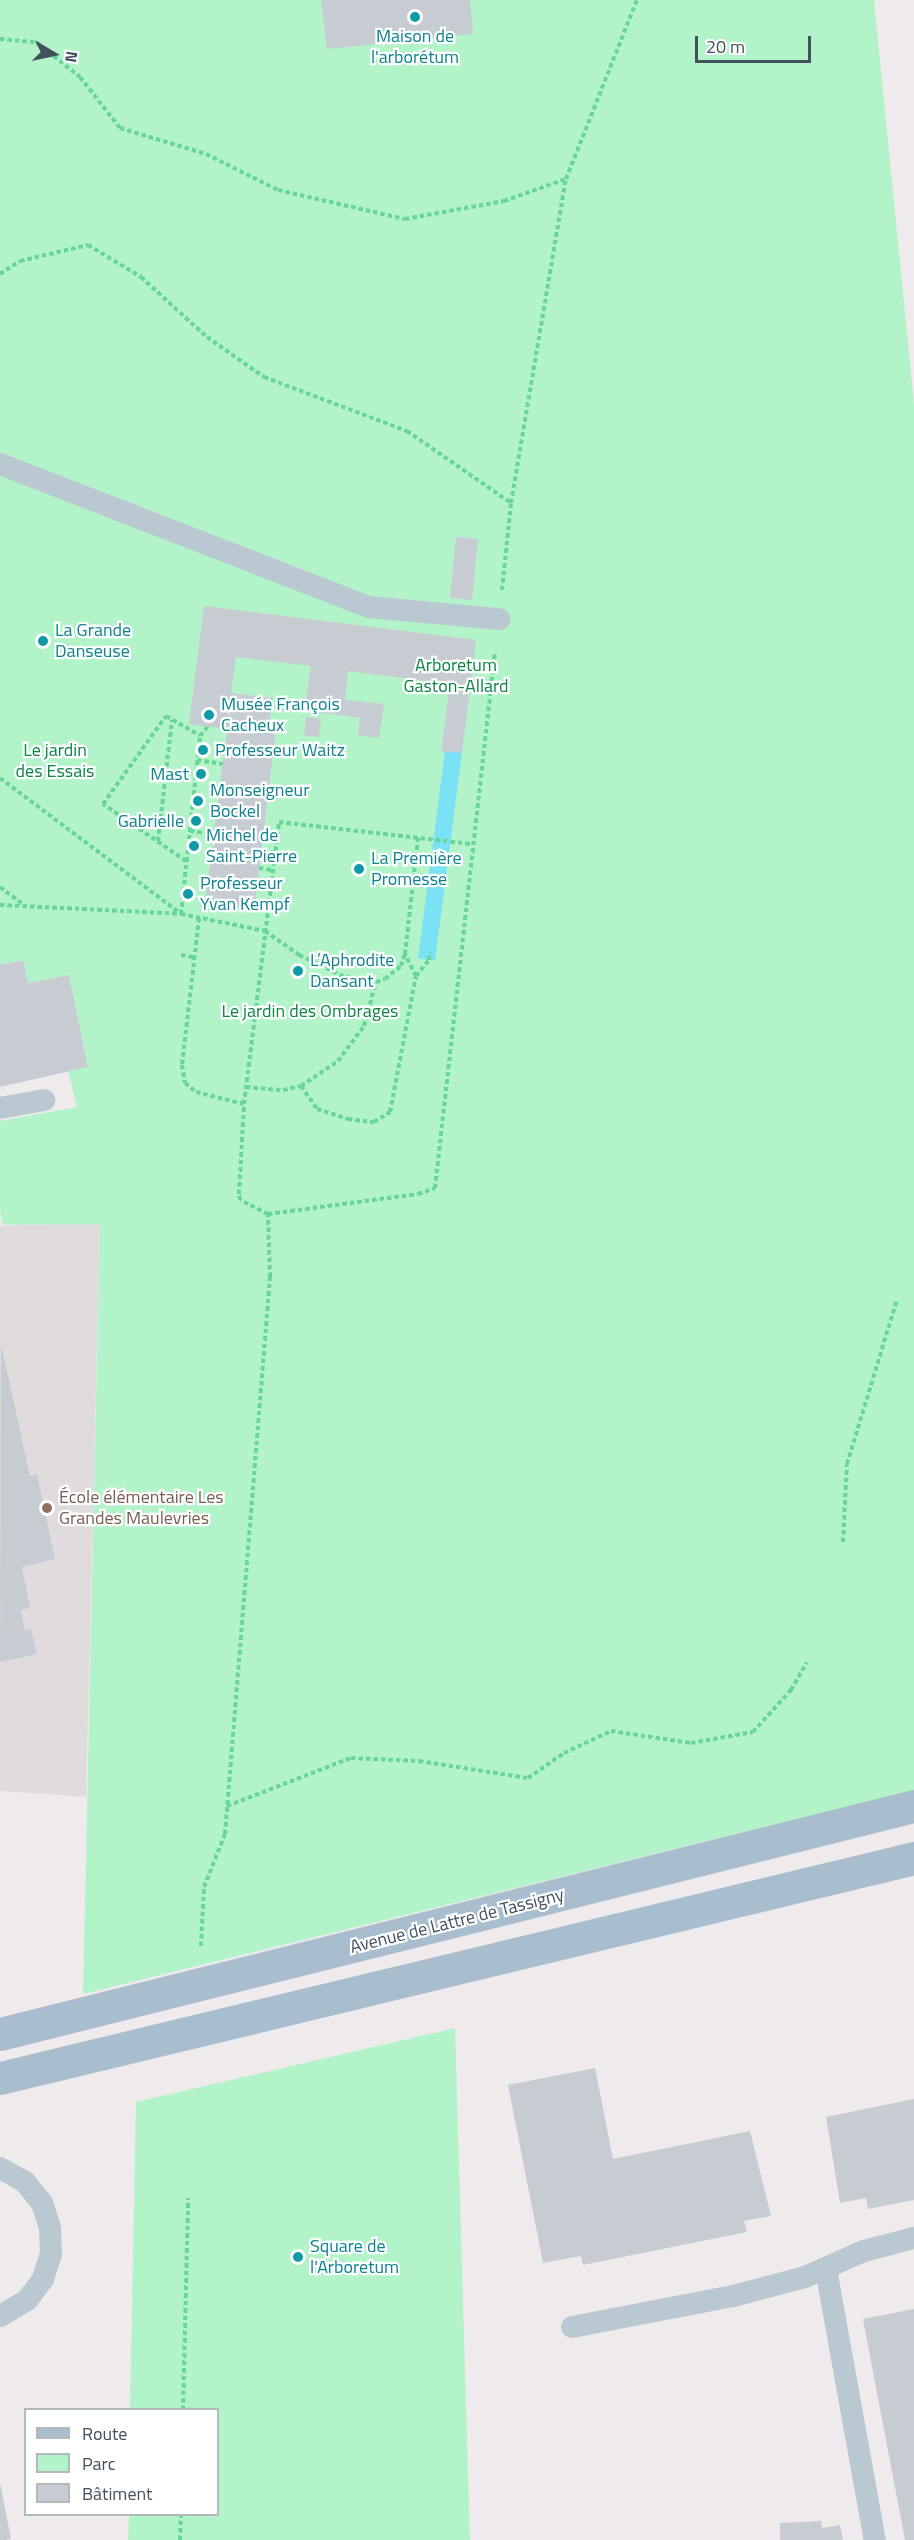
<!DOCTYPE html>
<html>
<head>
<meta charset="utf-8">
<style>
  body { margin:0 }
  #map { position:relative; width:914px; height:2540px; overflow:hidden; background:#efebec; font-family:"Titillium Web",sans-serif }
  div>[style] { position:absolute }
  .education>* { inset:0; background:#e0dcde }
  .green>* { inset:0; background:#b3f3c9 }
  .water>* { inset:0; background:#7be2f5 }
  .building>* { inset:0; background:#c7ccd2 }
  .path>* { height:4px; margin-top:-2px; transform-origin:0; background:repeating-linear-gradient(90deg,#68d599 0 4.5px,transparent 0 7.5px) }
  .lane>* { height:22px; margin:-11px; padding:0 11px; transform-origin:11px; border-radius:11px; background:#bac8d1 }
  .primary>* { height:33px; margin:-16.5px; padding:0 16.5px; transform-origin:16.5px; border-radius:16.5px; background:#a8becf }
  .dots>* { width:16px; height:16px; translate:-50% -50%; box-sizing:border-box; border:3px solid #fff; border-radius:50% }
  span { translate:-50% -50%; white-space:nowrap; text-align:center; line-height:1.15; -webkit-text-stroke:4.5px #fff; paint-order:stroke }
  .culture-label { font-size:18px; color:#0d838f }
  .left { translate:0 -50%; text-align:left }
  .right { translate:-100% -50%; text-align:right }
  .park-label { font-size:18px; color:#0c8442 }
  .education-label { font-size:18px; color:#785e54 }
  .street-label { font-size:18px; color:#42515b }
  .legend { position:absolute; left:24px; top:2408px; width:195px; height:108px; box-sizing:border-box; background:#fff; border:2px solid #b3b9bd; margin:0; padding:8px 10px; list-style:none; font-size:18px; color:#42515b }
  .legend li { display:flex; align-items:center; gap:12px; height:30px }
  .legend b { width:30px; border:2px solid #b3b9bd }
  .north { position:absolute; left:24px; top:24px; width:60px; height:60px; -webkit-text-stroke:4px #fff; paint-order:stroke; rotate:99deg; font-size:16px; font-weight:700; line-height:24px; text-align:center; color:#42515b }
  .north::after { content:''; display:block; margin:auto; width:21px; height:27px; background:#42515b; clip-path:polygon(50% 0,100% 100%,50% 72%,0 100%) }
  .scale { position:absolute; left:695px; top:36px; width:116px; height:27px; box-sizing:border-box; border:3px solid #42515b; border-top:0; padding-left:8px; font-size:18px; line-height:21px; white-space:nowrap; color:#42515b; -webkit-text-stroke:4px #fff; paint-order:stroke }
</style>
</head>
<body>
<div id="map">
  <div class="education">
    <div style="clip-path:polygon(100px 1223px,86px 1797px,0 1791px,0 1226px)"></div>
  </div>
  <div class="green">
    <div style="clip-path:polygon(0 0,874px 0,914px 403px,914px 1790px,83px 1994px,100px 1224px,3px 1225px,0 1211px,0 1121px,77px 1107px,68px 1071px,88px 1067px,69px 975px,28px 983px,22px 960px,0 965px)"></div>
    <div style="clip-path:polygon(455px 2028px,470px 2540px,128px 2540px,129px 2515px,218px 2514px,218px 2410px,130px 2409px,136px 2102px)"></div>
  </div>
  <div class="water">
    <div style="clip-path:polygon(445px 751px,462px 753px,435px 961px,418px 958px)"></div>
  </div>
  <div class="building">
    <div style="clip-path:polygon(321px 0,470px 0,473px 34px,327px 49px)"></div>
    <div style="clip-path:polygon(456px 537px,478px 539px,472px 600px,450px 598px)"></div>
    <div style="clip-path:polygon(204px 606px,476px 640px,462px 753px,441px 751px,450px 684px,348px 671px,345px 700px,384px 704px,379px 738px,358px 735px,360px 718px,309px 711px,310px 700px,306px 700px,311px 666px,236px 657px,231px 693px,273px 698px,269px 728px,276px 729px,254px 909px,205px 903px,227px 729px,189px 724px)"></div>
    <div style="clip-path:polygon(306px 717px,321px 719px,319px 737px,304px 735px)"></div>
    <div style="clip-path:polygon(23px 960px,28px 983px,69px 975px,88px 1067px,0 1087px,0 965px)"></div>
    <div style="clip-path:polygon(1px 1344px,30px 1476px,37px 1474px,55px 1559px,22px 1567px,30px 1608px,21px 1610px,25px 1630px,31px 1629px,37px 1654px,0 1662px)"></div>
    <div style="clip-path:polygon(595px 2068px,613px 2159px,750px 2131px,771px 2216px,744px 2221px,747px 2232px,583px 2265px,581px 2256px,543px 2263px,508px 2085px)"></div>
    <div style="clip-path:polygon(914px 2099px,914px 2200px,868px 2209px,866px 2198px,840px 2203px,826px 2117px)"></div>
    <div style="clip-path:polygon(914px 2309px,914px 2540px,905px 2540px,863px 2319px)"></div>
    <div style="clip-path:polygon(0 2483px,11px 2539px,5px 2540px,0 2540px)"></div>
    <div style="clip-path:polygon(821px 2521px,822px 2528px,840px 2525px,843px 2540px,780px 2540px,780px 2523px)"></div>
  </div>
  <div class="path">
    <div style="left:0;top:39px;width:36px;rotate:5deg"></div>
    <div style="left:36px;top:42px;width:56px;rotate:38.5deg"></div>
    <div style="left:80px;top:77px;width:65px;rotate:51.9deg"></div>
    <div style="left:120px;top:128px;width:90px;rotate:16.8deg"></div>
    <div style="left:206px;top:154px;width:80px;rotate:26.6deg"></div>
    <div style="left:278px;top:190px;width:130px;rotate:12.9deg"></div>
    <div style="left:405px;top:219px;width:101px;rotate:-10.3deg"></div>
    <div style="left:504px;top:201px;width:66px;rotate:-19.5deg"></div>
    <div style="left:0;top:274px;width:24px;rotate:-33deg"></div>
    <div style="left:20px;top:261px;width:70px;rotate:-13.2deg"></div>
    <div style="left:88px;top:245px;width:62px;rotate:31.1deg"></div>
    <div style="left:141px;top:277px;width:89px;rotate:42.3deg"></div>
    <div style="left:207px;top:337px;width:70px;rotate:35.1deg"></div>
    <div style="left:264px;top:377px;width:153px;rotate:20.7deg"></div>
    <div style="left:407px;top:431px;width:126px;rotate:34.7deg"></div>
    <div style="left:502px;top:590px;width:87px;rotate:-84.1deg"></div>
    <div style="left:511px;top:503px;width:329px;rotate:-80.4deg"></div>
    <div style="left:566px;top:179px;width:193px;rotate:-68.4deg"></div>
    <div style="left:197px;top:760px;width:26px;rotate:9deg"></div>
    <div style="left:0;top:778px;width:226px;rotate:36.9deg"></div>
    <div style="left:181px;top:914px;width:86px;rotate:11.4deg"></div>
    <div style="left:265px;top:931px;width:42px;rotate:35.2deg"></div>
    <div style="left:299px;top:955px;width:51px;rotate:25.6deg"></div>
    <div style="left:345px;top:977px;width:31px;rotate:9deg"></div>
    <div style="left:376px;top:982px;width:9px;rotate:-18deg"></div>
    <div style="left:385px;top:979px;width:21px;rotate:-39deg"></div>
    <div style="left:401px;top:966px;width:13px;rotate:-72deg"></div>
    <div style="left:190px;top:831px;width:23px;rotate:7deg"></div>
    <div style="left:158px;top:841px;width:122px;rotate:-83.4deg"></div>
    <div style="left:186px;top:861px;width:101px;rotate:-145.5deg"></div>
    <div style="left:103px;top:804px;width:108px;rotate:-54.4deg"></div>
    <div style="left:166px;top:716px;width:39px;rotate:30deg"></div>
    <div style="left:259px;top:868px;width:13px;rotate:9deg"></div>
    <div style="left:0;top:887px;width:31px;rotate:37deg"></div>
    <div style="left:0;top:905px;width:181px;rotate:2.8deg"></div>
    <div style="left:181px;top:914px;width:179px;rotate:-83.9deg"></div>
    <div style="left:200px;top:736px;width:13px;rotate:-51deg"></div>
    <div style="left:199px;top:918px;width:148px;rotate:96.6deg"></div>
    <div style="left:182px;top:1065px;width:18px;rotate:81deg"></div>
    <div style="left:185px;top:1083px;width:14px;rotate:39deg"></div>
    <div style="left:196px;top:1092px;width:49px;rotate:14deg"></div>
    <div style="left:181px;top:955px;width:13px;rotate:9deg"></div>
    <div style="left:416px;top:976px;width:21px;rotate:-51deg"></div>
    <div style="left:429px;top:960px;width:8px;rotate:-83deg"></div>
    <div style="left:301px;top:1086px;width:28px;rotate:55deg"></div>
    <div style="left:317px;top:1109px;width:33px;rotate:18deg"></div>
    <div style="left:348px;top:1119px;width:26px;rotate:7deg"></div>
    <div style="left:374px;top:1122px;width:19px;rotate:-32deg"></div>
    <div style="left:390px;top:1112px;width:138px;rotate:-79.2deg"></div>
    <div style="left:416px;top:976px;width:25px;rotate:-117deg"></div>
    <div style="left:405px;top:954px;width:117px;rotate:-83.6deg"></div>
    <div style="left:246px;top:1087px;width:37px;rotate:5deg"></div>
    <div style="left:283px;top:1090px;width:18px;rotate:-13deg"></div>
    <div style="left:301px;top:1086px;width:45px;rotate:-34deg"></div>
    <div style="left:338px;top:1061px;width:44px;rotate:-53.4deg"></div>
    <div style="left:364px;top:1026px;width:46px;rotate:-74.7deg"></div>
    <div style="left:268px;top:1214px;width:31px;rotate:-153deg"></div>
    <div style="left:240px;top:1200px;width:6px;rotate:-99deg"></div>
    <div style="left:239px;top:1194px;width:90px;rotate:-86.8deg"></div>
    <div style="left:244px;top:1104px;width:284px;rotate:-82.9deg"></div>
    <div style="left:279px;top:822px;width:194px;rotate:6.5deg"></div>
    <div style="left:843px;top:1542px;width:78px;rotate:-87.1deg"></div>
    <div style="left:847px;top:1464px;width:172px;rotate:-73.1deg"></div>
    <div style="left:227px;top:1806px;width:133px;rotate:-21.2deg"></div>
    <div style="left:351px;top:1758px;width:68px;rotate:2.5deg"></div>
    <div style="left:419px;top:1761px;width:110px;rotate:8.9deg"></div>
    <div style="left:528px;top:1778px;width:44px;rotate:-34.8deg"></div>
    <div style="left:564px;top:1753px;width:52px;rotate:-25.1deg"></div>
    <div style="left:611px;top:1731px;width:81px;rotate:8.5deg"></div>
    <div style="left:691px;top:1743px;width:63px;rotate:-10.1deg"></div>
    <div style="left:753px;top:1732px;width:57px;rotate:-47.9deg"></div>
    <div style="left:791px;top:1690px;width:32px;rotate:-60deg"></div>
    <div style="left:201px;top:1946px;width:59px;rotate:-87.1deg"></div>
    <div style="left:204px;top:1887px;width:57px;rotate:-68.4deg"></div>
    <div style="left:225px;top:1834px;width:559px;rotate:-85.38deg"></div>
    <div style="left:270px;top:1277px;width:63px;rotate:-91.8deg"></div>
    <div style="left:268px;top:1214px;width:151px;rotate:-7.6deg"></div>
    <div style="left:418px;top:1194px;width:18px;rotate:-19deg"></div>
    <div style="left:435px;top:1188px;width:540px;rotate:-83.62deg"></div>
    <div style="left:183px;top:2410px;width:212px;rotate:-88.6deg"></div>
    <div style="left:180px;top:2540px;width:26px;rotate:-88deg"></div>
  </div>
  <div class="lane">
    <div style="left:0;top:464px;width:396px;rotate:21.2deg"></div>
    <div style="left:369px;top:607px;width:131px;rotate:5.3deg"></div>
    <div style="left:0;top:1108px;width:45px;rotate:-10.3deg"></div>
    <div style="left:0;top:2168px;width:29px;rotate:29deg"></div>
    <div style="left:25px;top:2182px;width:27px;rotate:51deg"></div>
    <div style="left:42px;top:2203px;width:26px;rotate:72deg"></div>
    <div style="left:50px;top:2228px;width:26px;rotate:88deg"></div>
    <div style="left:51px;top:2254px;width:26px;rotate:108deg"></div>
    <div style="left:43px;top:2279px;width:26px;rotate:127deg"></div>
    <div style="left:27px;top:2300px;width:31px;rotate:149deg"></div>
    <div style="left:826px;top:2269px;width:275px;rotate:79.8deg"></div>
    <div style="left:572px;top:2327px;width:164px;rotate:-10.9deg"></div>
    <div style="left:733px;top:2296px;width:74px;rotate:-14.8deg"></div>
    <div style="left:805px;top:2277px;width:64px;rotate:-23.8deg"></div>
    <div style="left:864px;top:2251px;width:52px;rotate:-14.6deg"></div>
  </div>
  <div class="primary">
    <div style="left:0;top:2034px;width:942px;rotate:-14.01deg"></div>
    <div style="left:0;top:2078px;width:940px;rotate:-13.53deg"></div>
  </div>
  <div class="dots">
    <div style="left:415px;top:17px;background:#0f9aa8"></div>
    <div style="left:43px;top:641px;background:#0f9aa8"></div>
    <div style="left:209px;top:715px;background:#0f9aa8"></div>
    <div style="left:203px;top:750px;background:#0f9aa8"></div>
    <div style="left:201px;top:774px;background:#0f9aa8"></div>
    <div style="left:198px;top:801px;background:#0f9aa8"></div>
    <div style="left:196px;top:821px;background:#0f9aa8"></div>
    <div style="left:194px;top:846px;background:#0f9aa8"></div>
    <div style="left:359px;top:869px;background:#0f9aa8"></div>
    <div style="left:188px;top:894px;background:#0f9aa8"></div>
    <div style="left:298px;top:971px;background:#0f9aa8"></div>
    <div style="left:47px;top:1508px;background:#8d6e63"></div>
    <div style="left:298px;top:2257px;background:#0f9aa8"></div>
  </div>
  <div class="culture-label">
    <span style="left:415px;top:47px">Maison de<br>l'arborétum</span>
    <span class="left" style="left:55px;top:641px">La Grande<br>Danseuse</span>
    <span class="left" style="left:221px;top:715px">Musée François<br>Cacheux</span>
    <span class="left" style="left:215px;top:750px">Professeur Waitz</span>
    <span class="right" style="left:189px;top:774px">Mast</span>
    <span class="left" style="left:210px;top:801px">Monseigneur<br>Bockel</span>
    <span class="right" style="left:184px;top:821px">Gabrielle</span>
    <span class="left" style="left:206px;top:846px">Michel de<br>Saint-Pierre</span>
    <span class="left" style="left:371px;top:869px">La Première<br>Promesse</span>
    <span class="left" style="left:200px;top:894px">Professeur<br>Yvan Kempf</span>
    <span class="left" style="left:310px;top:971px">L’Aphrodite<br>Dansant</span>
    <span class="left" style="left:310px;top:2257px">Square de<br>l'Arboretum</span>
  </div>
  <div class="park-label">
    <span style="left:456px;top:676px">Arboretum<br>Gaston-Allard</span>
    <span style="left:55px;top:761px">Le jardin<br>des Essais</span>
    <span style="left:310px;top:1011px">Le jardin des Ombrages</span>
  </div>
  <div class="education-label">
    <span class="left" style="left:59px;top:1508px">École élémentaire Les<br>Grandes Maulevries</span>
  </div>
  <div class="street-label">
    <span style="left:457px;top:1921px;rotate:-14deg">Avenue de Lattre de Tassigny</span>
  </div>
  <ul class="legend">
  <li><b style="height:8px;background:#a8becf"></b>Route</li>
  <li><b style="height:16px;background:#b3f3c9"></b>Parc</li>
  <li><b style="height:16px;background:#c7ccd2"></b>Bâtiment</li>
  </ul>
  <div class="north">N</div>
  <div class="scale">20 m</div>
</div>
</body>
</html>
